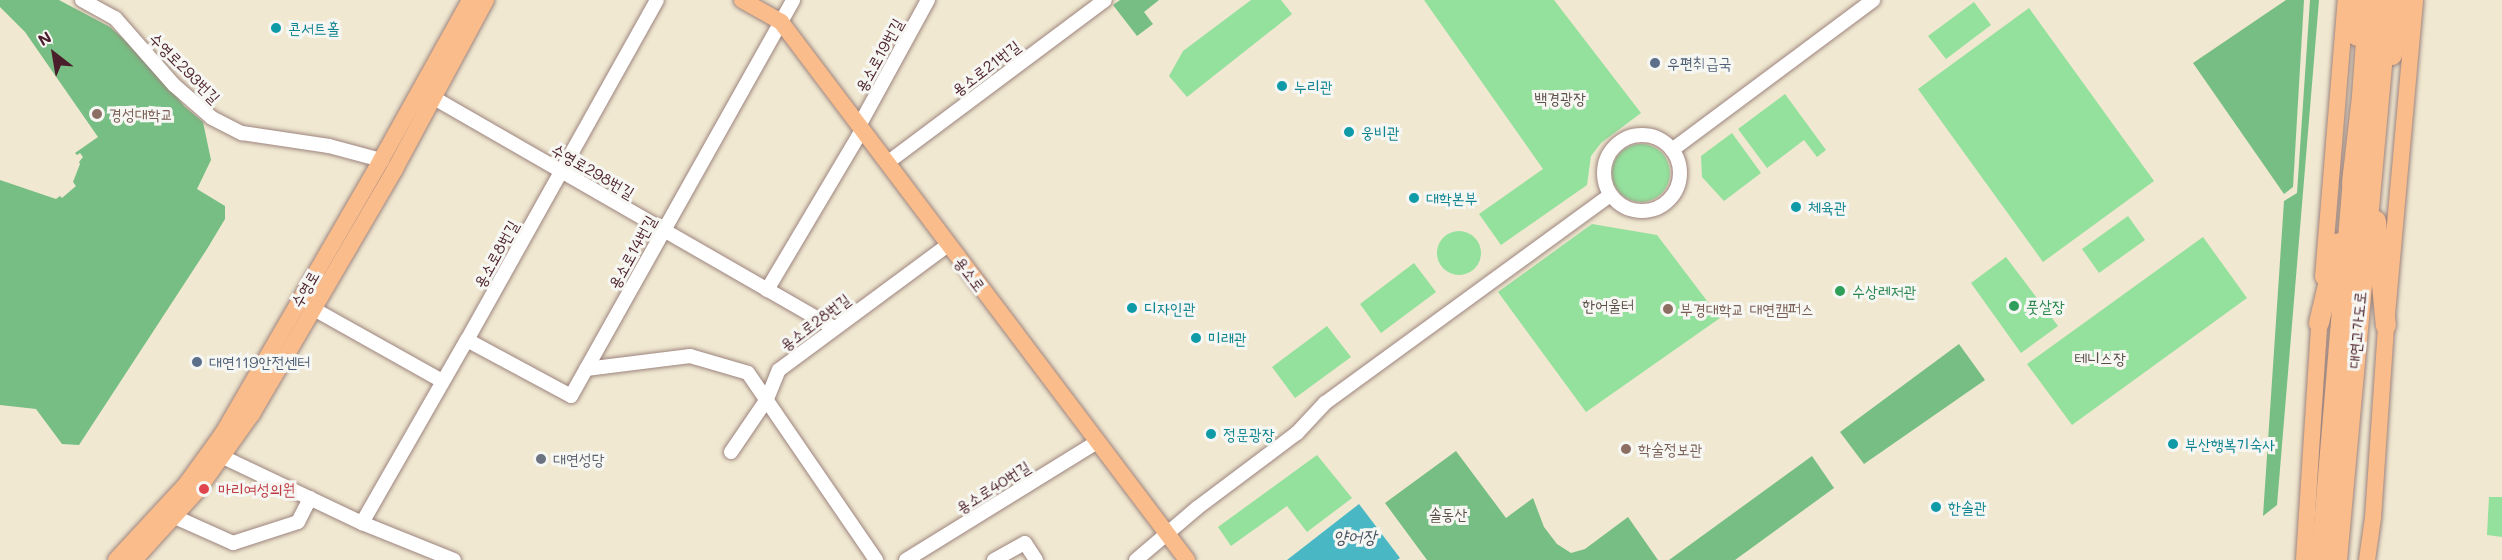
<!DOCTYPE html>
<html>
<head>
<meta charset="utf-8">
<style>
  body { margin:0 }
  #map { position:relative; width:2502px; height:560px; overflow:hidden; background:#f0e8d1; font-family:Mali,"Poor Story",sans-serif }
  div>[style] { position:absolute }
  .green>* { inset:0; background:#94e09d }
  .round { border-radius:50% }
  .forest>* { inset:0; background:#77be84 }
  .water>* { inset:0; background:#49b7c4 }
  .roads { filter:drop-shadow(0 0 2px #9d847e) drop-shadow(0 0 2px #9d847e) }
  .minor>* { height:14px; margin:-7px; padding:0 7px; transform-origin:7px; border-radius:7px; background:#fff }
  .minor>.ring { margin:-7px; padding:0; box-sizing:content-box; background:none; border:14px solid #fff; border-radius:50% }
  .major>* { height:16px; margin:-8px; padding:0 8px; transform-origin:8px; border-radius:8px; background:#fabc8b }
  .highway>* { height:20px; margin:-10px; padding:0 10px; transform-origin:10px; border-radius:10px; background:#fabc8b }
  .dots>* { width:16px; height:16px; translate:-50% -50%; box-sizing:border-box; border:3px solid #f6f6f2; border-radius:50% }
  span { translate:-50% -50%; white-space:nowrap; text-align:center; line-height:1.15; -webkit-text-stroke:6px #f6f6f2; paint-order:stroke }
  .culture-label { font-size:16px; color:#0d838f }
  .left { translate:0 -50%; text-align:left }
  .street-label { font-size:16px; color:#4a1f2b }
  .service-label { font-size:16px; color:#4e5e75 }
  .park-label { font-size:16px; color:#5c4f48 }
  .education-label { font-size:16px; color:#785e54 }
  .leisure-label { font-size:16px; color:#27864d }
  .worship-label { font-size:16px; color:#5b616d }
  .health-label { font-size:16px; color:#be3a42 }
  .water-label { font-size:18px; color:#4a5461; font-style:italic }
  .north { position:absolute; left:24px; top:24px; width:60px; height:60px; -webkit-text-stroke:4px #f6f6f2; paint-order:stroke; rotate:329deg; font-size:16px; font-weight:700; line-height:24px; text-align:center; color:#4a1f2b }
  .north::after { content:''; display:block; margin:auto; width:21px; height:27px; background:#4a1f2b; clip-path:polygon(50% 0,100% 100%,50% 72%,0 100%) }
</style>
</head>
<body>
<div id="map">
  <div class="green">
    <div style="clip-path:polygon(1251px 0,1281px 0,1292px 14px,1187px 97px,1169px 76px,1183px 51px)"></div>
    <div style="clip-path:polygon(1424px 0,1554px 0,1641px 113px,1601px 143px,1591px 156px,1587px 185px,1501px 245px,1479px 214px,1543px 169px)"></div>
    <div style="clip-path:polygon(1974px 2px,1991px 25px,1946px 59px,1928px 36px)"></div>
    <div style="clip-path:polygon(2029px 8px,2154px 181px,2043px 262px,1918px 89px)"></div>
    <div style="clip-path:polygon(1785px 94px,1826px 150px,1817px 157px,1804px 140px,1767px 168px,1738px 129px)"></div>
    <div style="clip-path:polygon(1732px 133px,1761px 173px,1724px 201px,1702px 177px,1701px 156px)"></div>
    <div class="round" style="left:1612px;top:144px;width:58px;height:58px"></div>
    <div style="clip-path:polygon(2128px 216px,2145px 240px,2099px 273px,2082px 249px)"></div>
    <div style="clip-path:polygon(1592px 224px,1657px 235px,1720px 318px,1586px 412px,1498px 292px)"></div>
    <div class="round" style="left:1437px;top:231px;width:44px;height:44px"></div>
    <div style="clip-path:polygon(2203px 237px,2247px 298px,2072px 425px,2027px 364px)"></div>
    <div style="clip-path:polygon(2006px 257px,2058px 326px,2021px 353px,1971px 283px)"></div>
    <div style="clip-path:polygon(1414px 263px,1436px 292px,1381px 333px,1360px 304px)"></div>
    <div style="clip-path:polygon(1327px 326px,1351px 357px,1295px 398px,1272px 367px)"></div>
    <div style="clip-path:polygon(1317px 455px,1352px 498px,1307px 532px,1287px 506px,1231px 546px,1218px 527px)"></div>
    <div style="clip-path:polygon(2489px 497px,2502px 497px,2502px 537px,2487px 535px)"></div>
  </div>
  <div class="forest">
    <div style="clip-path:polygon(0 0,59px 0,110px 27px,147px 60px,184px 106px,203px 122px,211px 160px,197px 189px,225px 206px,225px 219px,207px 249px,79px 445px,62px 444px,36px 409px,0 405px,0 180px,56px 199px,60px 196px,62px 198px,76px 186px,73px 182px,80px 164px,79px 162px,83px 157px,80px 153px,77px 155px,75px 153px,98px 137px,25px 32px,0 7px)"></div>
    <div style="clip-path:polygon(1120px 0,1159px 0,1144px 12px,1153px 24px,1137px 36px,1113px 5px)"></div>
    <div style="clip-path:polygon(2286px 0,2304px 0,2293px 187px,2284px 194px,2193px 63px)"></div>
    <div style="clip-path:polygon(2310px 0,2319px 0,2277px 505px,2263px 516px,2284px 201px,2297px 193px)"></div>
    <div style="clip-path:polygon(1959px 344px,1985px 380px,1864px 464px,1840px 432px)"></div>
    <div style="clip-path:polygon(1456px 451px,1506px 518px,1533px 498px,1544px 527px,1557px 544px,1571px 553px,1585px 549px,1628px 517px,1658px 560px,1427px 560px,1385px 503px)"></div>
    <div style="clip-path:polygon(1812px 456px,1834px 488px,1735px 560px,1669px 560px)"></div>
  </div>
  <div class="water">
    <div style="clip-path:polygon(1359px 504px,1400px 558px,1397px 560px,1287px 560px)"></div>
  </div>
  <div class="roads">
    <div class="minor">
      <div style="left:82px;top:0;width:38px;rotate:29deg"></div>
      <div style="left:115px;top:18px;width:89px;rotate:48.6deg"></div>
      <div style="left:174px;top:85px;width:50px;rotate:41deg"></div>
      <div style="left:212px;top:118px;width:34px;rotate:27deg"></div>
      <div style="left:242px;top:133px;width:88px;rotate:8.5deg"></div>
      <div style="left:329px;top:146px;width:54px;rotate:15.1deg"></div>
      <div style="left:434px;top:98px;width:461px;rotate:29.9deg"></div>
      <div style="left:859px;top:126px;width:144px;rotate:-61.3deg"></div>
      <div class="ring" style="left:1604px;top:135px;width:62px;height:62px"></div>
      <div style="left:1672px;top:150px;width:251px;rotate:-36.7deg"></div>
      <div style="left:887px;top:163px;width:272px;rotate:-36.8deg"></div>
      <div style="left:767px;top:290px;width:186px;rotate:-59.3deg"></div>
      <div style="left:312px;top:308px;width:149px;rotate:29.3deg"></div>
      <div style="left:467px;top:340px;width:118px;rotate:28.3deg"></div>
      <div style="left:571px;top:396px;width:454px;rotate:-60.7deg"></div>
      <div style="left:586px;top:369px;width:105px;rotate:-7.1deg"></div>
      <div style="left:690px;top:356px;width:60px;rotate:16.3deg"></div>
      <div style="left:748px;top:373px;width:227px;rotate:55.6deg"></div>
      <div style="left:731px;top:452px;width:64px;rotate:-55.8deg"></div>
      <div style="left:767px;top:399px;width:31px;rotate:-68deg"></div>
      <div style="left:779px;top:370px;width:210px;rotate:-36.5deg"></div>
      <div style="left:223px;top:457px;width:154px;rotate:25.4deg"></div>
      <div style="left:362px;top:523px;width:99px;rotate:21.9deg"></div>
      <div style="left:175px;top:517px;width:64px;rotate:24.1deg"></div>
      <div style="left:233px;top:543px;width:68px;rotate:-17.9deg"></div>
      <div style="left:298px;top:522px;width:27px;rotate:-63deg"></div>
      <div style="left:362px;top:523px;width:211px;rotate:-60.2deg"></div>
      <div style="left:467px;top:340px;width:389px;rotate:-60.8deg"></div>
      <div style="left:906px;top:560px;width:225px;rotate:-31.7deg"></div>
      <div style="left:994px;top:560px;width:35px;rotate:-29deg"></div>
      <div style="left:1025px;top:543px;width:20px;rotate:57deg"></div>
      <div style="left:1136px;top:560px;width:80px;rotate:-40.4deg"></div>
      <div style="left:1197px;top:508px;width:125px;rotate:-36.9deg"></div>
      <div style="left:1297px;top:433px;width:41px;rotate:-47deg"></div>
      <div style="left:1325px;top:403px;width:353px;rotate:-36.1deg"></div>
    </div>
    <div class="major">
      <div style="left:742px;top:0;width:45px;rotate:29.4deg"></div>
      <div style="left:781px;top:22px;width:674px;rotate:52.96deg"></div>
      <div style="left:2323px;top:277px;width:278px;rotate:-85.3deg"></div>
      <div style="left:116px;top:560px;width:105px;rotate:-47.3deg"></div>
      <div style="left:187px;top:483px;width:62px;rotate:-54.2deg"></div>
      <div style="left:223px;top:433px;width:315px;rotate:-59.9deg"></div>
      <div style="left:381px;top:160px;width:183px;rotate:-60.9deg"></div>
      <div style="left:134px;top:560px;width:93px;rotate:-47.6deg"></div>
      <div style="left:197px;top:491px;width:95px;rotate:-54.5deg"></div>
      <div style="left:252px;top:414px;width:284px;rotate:-59.7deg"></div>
      <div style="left:395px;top:169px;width:192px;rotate:-61.7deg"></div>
      <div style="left:2304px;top:560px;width:249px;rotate:-86.3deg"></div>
      <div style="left:2367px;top:560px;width:42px;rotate:-81.9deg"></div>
      <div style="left:2373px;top:518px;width:192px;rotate:-86.1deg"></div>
      <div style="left:2386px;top:326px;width:327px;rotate:-84.9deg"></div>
    </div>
    <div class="highway">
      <div style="left:2354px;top:0;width:36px;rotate:85deg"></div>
      <div style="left:2392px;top:55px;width:57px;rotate:-74.7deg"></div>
      <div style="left:2352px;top:183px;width:88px;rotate:-83.4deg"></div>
      <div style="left:2362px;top:96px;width:96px;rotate:-85.8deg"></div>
      <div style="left:2376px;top:221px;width:105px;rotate:84.6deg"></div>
      <div style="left:2319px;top:323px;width:82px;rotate:-76.6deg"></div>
      <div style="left:2321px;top:560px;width:390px;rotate:-85.2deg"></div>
      <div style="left:2337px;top:560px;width:562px;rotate:-84.8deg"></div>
    </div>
  </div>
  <div class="dots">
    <div style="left:276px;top:28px;background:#0f9aa8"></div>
    <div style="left:1655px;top:63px;background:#5c6f8a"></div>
    <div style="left:1282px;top:86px;background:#0f9aa8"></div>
    <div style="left:97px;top:114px;background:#8d6e63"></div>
    <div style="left:1349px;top:132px;background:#0f9aa8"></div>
    <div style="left:1414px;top:198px;background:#0f9aa8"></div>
    <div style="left:1796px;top:207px;background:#0f9aa8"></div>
    <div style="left:1840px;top:291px;background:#2e9e5b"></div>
    <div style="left:2014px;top:306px;background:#2e9e5b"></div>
    <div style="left:1132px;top:308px;background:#0f9aa8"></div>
    <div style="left:1668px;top:309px;background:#8d6e63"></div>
    <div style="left:1196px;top:338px;background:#0f9aa8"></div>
    <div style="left:197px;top:362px;background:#5c6f8a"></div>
    <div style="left:1211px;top:434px;background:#0f9aa8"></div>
    <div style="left:2173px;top:444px;background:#0f9aa8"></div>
    <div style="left:1626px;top:449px;background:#8d6e63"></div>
    <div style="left:541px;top:459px;background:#6b7280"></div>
    <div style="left:204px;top:489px;background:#e0444e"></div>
    <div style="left:1936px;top:507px;background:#0f9aa8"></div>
  </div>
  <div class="culture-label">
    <span class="left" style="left:288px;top:28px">콘서트홀</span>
    <span class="left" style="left:1294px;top:86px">누리관</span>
    <span class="left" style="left:1361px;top:132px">웅비관</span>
    <span class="left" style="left:1426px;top:198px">대학본부</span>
    <span class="left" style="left:1808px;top:207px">체육관</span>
    <span class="left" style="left:1144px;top:308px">디자인관</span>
    <span class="left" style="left:1208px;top:338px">미래관</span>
    <span class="left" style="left:1223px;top:434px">정문광장</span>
    <span class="left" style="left:2185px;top:444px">부산행복기숙사</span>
    <span class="left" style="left:1948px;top:507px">한솔관</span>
  </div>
  <div class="street-label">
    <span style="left:879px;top:55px;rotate:-61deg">용소로19번길</span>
    <span style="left:185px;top:68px;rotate:45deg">수영로293번길</span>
    <span style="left:986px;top:68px;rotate:-37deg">용소로21번길</span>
    <span style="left:593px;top:171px;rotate:30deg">수영로298번길</span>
    <span style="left:632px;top:252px;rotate:-61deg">용소로14번길</span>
    <span style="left:496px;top:254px;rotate:-61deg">용소로8번길</span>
    <span style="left:970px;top:274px;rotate:53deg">용소로</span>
    <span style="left:305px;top:289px;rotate:-60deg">수영로</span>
    <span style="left:815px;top:322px;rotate:-37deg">용소로28번길</span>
    <span style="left:2357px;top:330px;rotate:-85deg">대연고가도로</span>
    <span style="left:993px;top:487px;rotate:-32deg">용소로40번길</span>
  </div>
  <div class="service-label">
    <span class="left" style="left:1667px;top:63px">우편취급국</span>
    <span class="left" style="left:209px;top:362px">대연119안전센터</span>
  </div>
  <div class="park-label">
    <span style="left:1560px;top:98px">백경광장</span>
    <span style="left:1608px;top:305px">한어울터</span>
    <span style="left:2100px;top:358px">테니스장</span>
    <span style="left:1448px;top:514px">솔동산</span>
  </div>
  <div class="education-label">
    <span class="left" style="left:109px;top:114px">경성대학교</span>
    <span class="left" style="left:1680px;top:309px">부경대학교 대연캠퍼스</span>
    <span class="left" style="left:1638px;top:449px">학술정보관</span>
  </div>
  <div class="leisure-label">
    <span class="left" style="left:1852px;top:291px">수상레저관</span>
    <span class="left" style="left:2026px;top:306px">풋살장</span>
  </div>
  <div class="worship-label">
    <span class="left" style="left:553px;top:459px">대연성당</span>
  </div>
  <div class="health-label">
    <span class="left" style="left:218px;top:489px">마리여성의원</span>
  </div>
  <div class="water-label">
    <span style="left:1355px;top:536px">양어장</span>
  </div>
  <div class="north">N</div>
</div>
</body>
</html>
